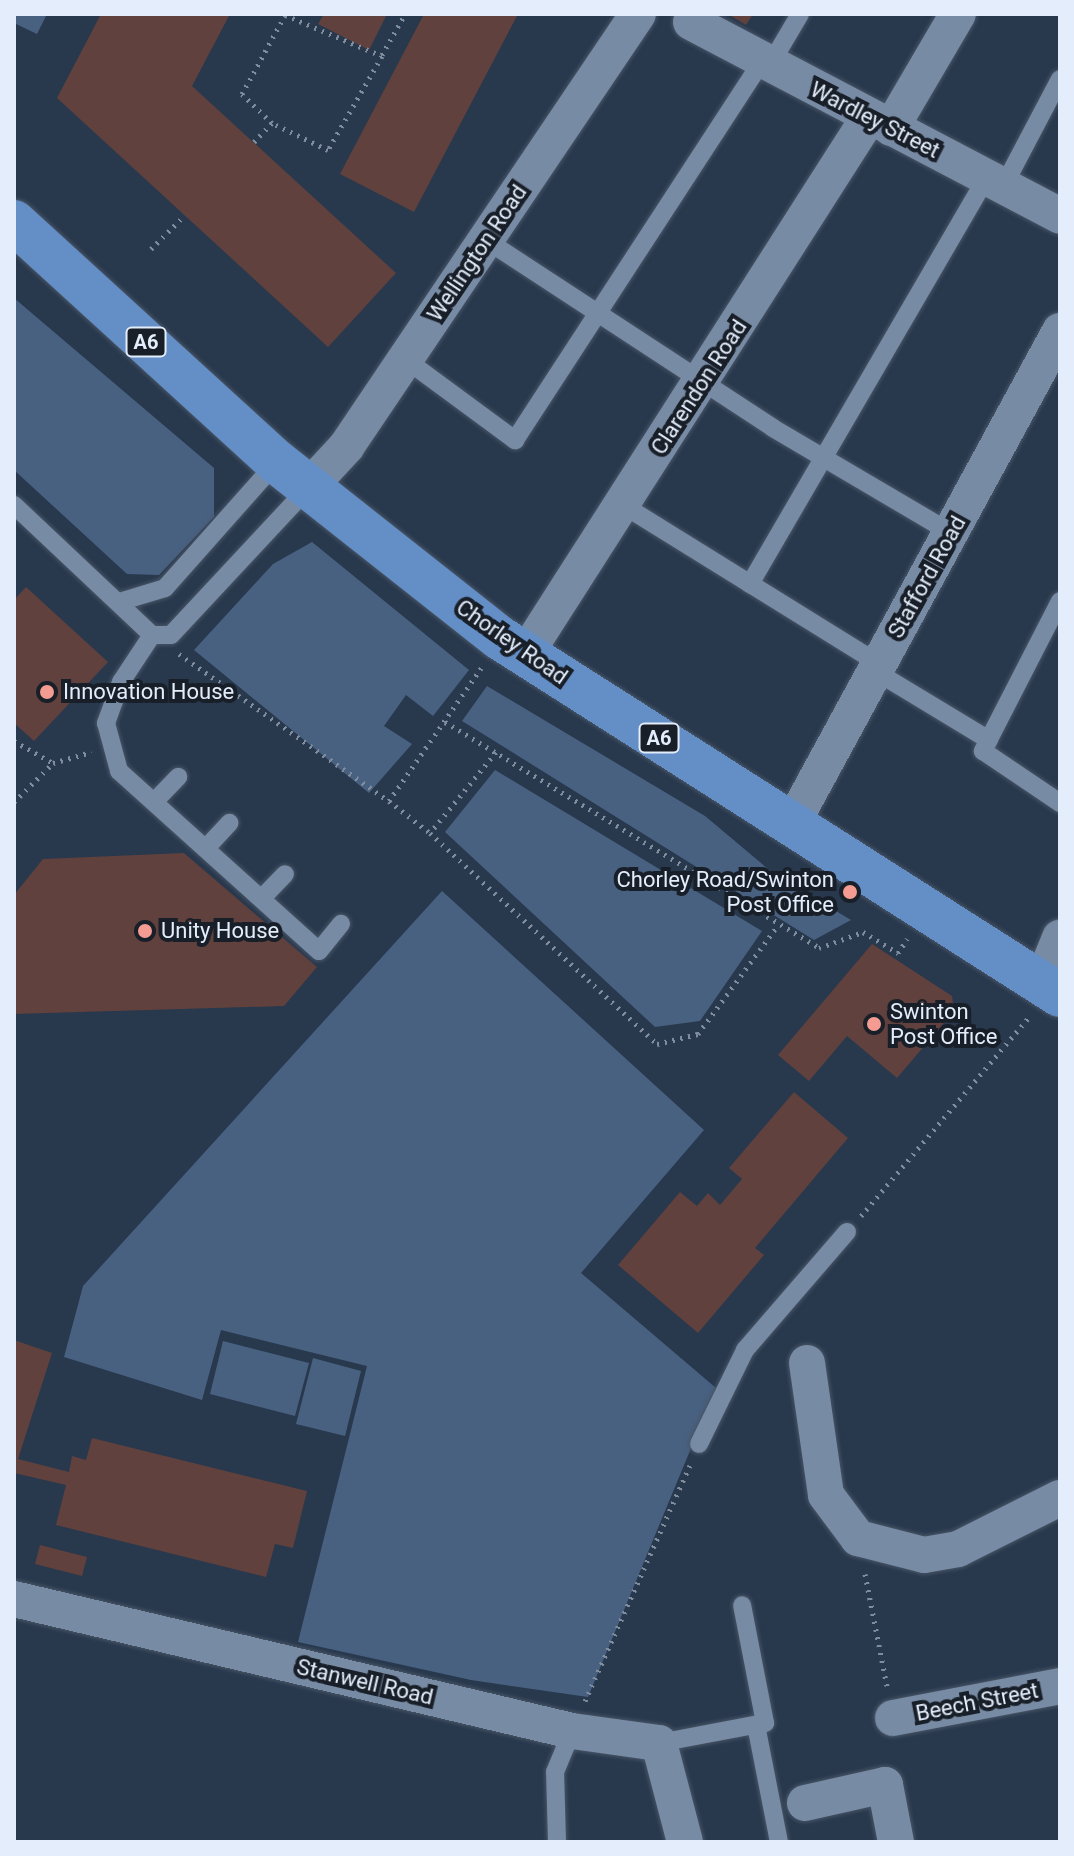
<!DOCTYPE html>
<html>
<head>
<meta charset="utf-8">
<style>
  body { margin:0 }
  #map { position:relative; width:1074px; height:1856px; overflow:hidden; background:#28384d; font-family:Roboto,sans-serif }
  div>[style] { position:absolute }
  .green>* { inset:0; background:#496181 }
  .building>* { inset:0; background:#60413d }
  .path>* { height:5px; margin-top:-2.5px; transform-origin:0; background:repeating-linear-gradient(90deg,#808d9f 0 2px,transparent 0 8px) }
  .roads { filter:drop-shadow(0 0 2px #475566) drop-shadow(0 0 2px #475566) }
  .lane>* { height:18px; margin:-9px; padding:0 9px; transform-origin:9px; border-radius:9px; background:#788ba4 }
  .street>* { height:36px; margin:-18px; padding:0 18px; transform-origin:18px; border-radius:18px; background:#788ba4 }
  .primary>* { height:44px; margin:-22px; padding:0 22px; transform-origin:22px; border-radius:22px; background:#648ec6 }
  .dots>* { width:22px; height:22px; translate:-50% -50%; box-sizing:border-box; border:4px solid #181f28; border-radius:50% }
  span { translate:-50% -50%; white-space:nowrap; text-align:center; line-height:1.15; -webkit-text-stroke:8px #181f28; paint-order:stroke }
  .shield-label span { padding:2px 6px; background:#181f28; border:2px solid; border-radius:6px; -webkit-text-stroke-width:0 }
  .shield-label { font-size:20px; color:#e3edfb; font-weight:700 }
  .street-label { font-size:22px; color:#e3edfb }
  .poi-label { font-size:22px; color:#e3edfb }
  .left { translate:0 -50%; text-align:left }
  .right { translate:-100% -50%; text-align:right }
  .frame { position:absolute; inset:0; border:16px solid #e3edfb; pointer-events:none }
</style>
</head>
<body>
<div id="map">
  <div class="green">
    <div style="clip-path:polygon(14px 14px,47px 14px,37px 34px,14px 23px)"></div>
    <div style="clip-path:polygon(14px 298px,214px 468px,214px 517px,159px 575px,127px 574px,14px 470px)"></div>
    <div style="clip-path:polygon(312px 542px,469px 670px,433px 716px,406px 695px,384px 726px,412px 744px,369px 793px,194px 650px,273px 564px)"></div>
    <div style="clip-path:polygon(487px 686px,705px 816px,774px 874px,851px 920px,814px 940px,462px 721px)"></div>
    <div style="clip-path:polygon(495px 770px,762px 931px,700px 1021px,655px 1027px,445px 832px)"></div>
    <div style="clip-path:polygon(442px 891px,704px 1130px,581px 1273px,716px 1388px,588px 1697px,471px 1680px,298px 1642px,367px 1366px,221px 1330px,202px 1400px,64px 1357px,83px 1286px)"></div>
    <div style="clip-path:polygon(223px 1341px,309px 1363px,295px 1416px,210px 1394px)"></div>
    <div style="clip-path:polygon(313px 1358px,361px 1371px,345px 1436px,296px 1424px)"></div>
  </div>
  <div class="building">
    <div style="clip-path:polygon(101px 14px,230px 14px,192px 86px,396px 273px,328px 347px,57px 98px)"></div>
    <div style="clip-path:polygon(324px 14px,387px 14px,369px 50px,318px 24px)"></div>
    <div style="clip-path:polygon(424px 14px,518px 14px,414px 212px,340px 174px)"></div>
    <div style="clip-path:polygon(728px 14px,753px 14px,746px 25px)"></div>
    <div style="clip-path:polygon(26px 587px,108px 662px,34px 741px,14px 723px,14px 600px)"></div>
    <div style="clip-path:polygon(184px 853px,317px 967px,284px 1006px,14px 1014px,14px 895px,43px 859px)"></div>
    <div style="clip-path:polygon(872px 944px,952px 996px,954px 1011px,897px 1078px,847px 1036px,809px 1081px,778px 1055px)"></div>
    <div style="clip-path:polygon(794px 1092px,848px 1138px,755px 1248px,764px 1255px,698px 1333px,618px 1265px,680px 1192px,697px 1206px,708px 1193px,720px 1205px,742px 1179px,729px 1168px)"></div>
    <div style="clip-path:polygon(14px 1340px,52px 1353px,18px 1459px,69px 1472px,72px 1456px,86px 1460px,92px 1438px,307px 1491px,293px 1548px,275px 1544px,266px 1577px,56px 1525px,66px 1485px,14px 1473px)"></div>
    <div style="clip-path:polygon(40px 1545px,87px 1557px,82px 1576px,35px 1564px)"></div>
  </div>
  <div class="path">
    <div style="left:382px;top:55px;width:47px;rotate:-60.7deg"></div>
    <div style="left:254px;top:142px;width:26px;rotate:-47deg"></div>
    <div style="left:272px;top:123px;width:42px;rotate:-136deg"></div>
    <div style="left:242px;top:94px;width:90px;rotate:-61.4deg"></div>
    <div style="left:285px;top:15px;width:105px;rotate:22.9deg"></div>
    <div style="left:382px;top:56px;width:108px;rotate:119.9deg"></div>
    <div style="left:328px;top:150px;width:62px;rotate:-154.3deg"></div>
    <div style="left:151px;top:249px;width:48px;rotate:-45deg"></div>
    <div style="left:179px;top:654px;width:256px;rotate:35deg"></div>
    <div style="left:389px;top:801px;width:162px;rotate:-55.3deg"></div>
    <div style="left:445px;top:722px;width:437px;rotate:31.1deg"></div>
    <div style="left:819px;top:948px;width:47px;rotate:-20deg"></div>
    <div style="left:863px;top:932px;width:41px;rotate:31deg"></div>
    <div style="left:898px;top:953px;width:17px;rotate:-57deg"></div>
    <div style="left:14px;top:741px;width:45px;rotate:29.4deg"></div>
    <div style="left:496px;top:752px;width:104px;rotate:129.2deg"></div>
    <div style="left:430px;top:833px;width:310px;rotate:42.9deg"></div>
    <div style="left:657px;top:1044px;width:42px;rotate:-13.7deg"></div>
    <div style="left:698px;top:1034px;width:132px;rotate:-53.7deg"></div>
    <div style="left:389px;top:801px;width:52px;rotate:38deg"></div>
    <div style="left:14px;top:802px;width:55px;rotate:-45deg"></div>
    <div style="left:53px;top:763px;width:40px;rotate:-16deg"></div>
    <div style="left:861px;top:1216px;width:262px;rotate:-49.8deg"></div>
    <div style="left:865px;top:1574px;width:114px;rotate:78.9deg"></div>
    <div style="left:585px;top:1701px;width:258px;rotate:-66deg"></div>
  </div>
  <div class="roads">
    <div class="lane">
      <div style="left:770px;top:65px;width:59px;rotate:-59.5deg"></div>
      <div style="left:1003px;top:187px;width:122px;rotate:-62.2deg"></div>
      <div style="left:486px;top:240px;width:343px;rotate:33.2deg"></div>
      <div style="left:773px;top:428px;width:207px;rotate:30.5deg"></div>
      <div style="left:405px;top:359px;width:137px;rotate:36.4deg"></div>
      <div style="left:515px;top:440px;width:452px;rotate:-56.9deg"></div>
      <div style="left:14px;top:505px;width:190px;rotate:43.3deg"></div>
      <div style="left:152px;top:635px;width:19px"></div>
      <div style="left:171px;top:635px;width:201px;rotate:-47deg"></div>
      <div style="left:623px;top:505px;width:301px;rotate:31.8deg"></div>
      <div style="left:750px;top:584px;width:470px;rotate:-59.8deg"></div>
      <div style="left:1060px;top:601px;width:169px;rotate:117.2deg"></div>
      <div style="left:983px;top:751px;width:93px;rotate:34deg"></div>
      <div style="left:119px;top:602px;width:48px;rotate:-16.9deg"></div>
      <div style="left:165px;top:588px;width:169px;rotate:-48.4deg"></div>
      <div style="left:152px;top:635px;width:56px;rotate:123.4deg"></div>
      <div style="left:121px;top:682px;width:44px;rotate:110.1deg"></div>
      <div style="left:106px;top:723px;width:50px;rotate:74.8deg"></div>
      <div style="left:119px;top:771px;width:269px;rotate:42deg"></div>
      <div style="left:319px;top:951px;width:35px;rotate:-51deg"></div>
      <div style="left:875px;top:671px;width:133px;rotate:31.2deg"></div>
      <div style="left:154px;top:802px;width:35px;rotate:-46deg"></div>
      <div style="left:207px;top:847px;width:33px;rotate:-47deg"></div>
      <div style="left:262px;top:898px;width:33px;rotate:-46deg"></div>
      <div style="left:699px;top:1444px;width:105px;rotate:-63.9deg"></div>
      <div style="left:745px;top:1350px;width:156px;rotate:-49.2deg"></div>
      <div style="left:756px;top:1725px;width:119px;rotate:78.9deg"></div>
      <div style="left:659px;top:1743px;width:108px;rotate:-10.7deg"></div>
      <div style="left:765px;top:1723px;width:120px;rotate:-101deg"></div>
      <div style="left:557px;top:1842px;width:70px;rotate:-91.6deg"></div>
      <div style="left:555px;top:1772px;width:44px;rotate:-67.5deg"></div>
    </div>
    <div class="street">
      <div style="left:691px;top:22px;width:417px;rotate:27.7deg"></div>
      <div style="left:891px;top:128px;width:132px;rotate:-59.6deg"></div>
      <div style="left:308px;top:488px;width:56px;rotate:-47.2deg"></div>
      <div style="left:346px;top:447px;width:522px;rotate:-56.01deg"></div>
      <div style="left:525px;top:655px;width:639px;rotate:-57.4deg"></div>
      <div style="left:793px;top:822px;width:559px;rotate:-61.46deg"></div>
      <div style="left:1042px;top:982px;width:48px;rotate:-67.8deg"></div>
      <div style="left:807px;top:1363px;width:133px;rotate:81.8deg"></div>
      <div style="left:826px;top:1495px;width:54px;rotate:53.3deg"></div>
      <div style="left:858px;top:1538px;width:68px;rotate:14.4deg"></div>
      <div style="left:924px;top:1555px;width:35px;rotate:-10deg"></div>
      <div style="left:958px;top:1549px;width:114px;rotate:-26.6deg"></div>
      <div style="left:14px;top:1599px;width:573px;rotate:13.31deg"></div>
      <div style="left:572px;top:1731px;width:88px;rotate:7.9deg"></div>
      <div style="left:659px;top:1743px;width:102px;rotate:75.3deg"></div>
      <div style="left:893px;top:1718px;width:170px;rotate:-10.8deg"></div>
      <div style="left:805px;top:1803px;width:82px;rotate:-12.7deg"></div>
      <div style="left:885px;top:1785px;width:58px;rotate:79.1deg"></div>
    </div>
    <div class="primary">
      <div style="left:14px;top:222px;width:356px;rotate:42.4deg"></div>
      <div style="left:277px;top:462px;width:284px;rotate:38.3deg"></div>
      <div style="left:500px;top:638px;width:664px;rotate:32.52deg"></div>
    </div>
  </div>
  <div class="dots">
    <div style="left:47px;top:692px;background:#f59c92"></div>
    <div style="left:850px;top:892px;background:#f59c92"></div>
    <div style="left:145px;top:931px;background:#f59c92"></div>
    <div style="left:874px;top:1024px;background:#f59c92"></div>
  </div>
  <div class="shield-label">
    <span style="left:146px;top:342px">A6</span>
    <span style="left:659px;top:738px">A6</span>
  </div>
  <div class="street-label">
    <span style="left:875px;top:120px;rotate:27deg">Wardley Street</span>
    <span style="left:477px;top:253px;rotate:-56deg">Wellington Road</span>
    <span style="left:699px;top:387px;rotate:-57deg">Clarendon Road</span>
    <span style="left:927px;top:577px;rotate:-61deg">Stafford Road</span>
    <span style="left:512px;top:642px;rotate:35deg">Chorley Road</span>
    <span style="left:365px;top:1682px;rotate:13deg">Stanwell Road</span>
    <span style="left:977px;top:1702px;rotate:-11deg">Beech Street</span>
  </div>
  <div class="poi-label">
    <span class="left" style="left:63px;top:692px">Innovation House</span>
    <span class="right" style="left:834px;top:892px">Chorley Road/Swinton<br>Post Office</span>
    <span class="left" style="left:161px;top:931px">Unity House</span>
    <span class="left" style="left:890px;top:1024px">Swinton<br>Post Office</span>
  </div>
  <div class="frame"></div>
</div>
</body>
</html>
